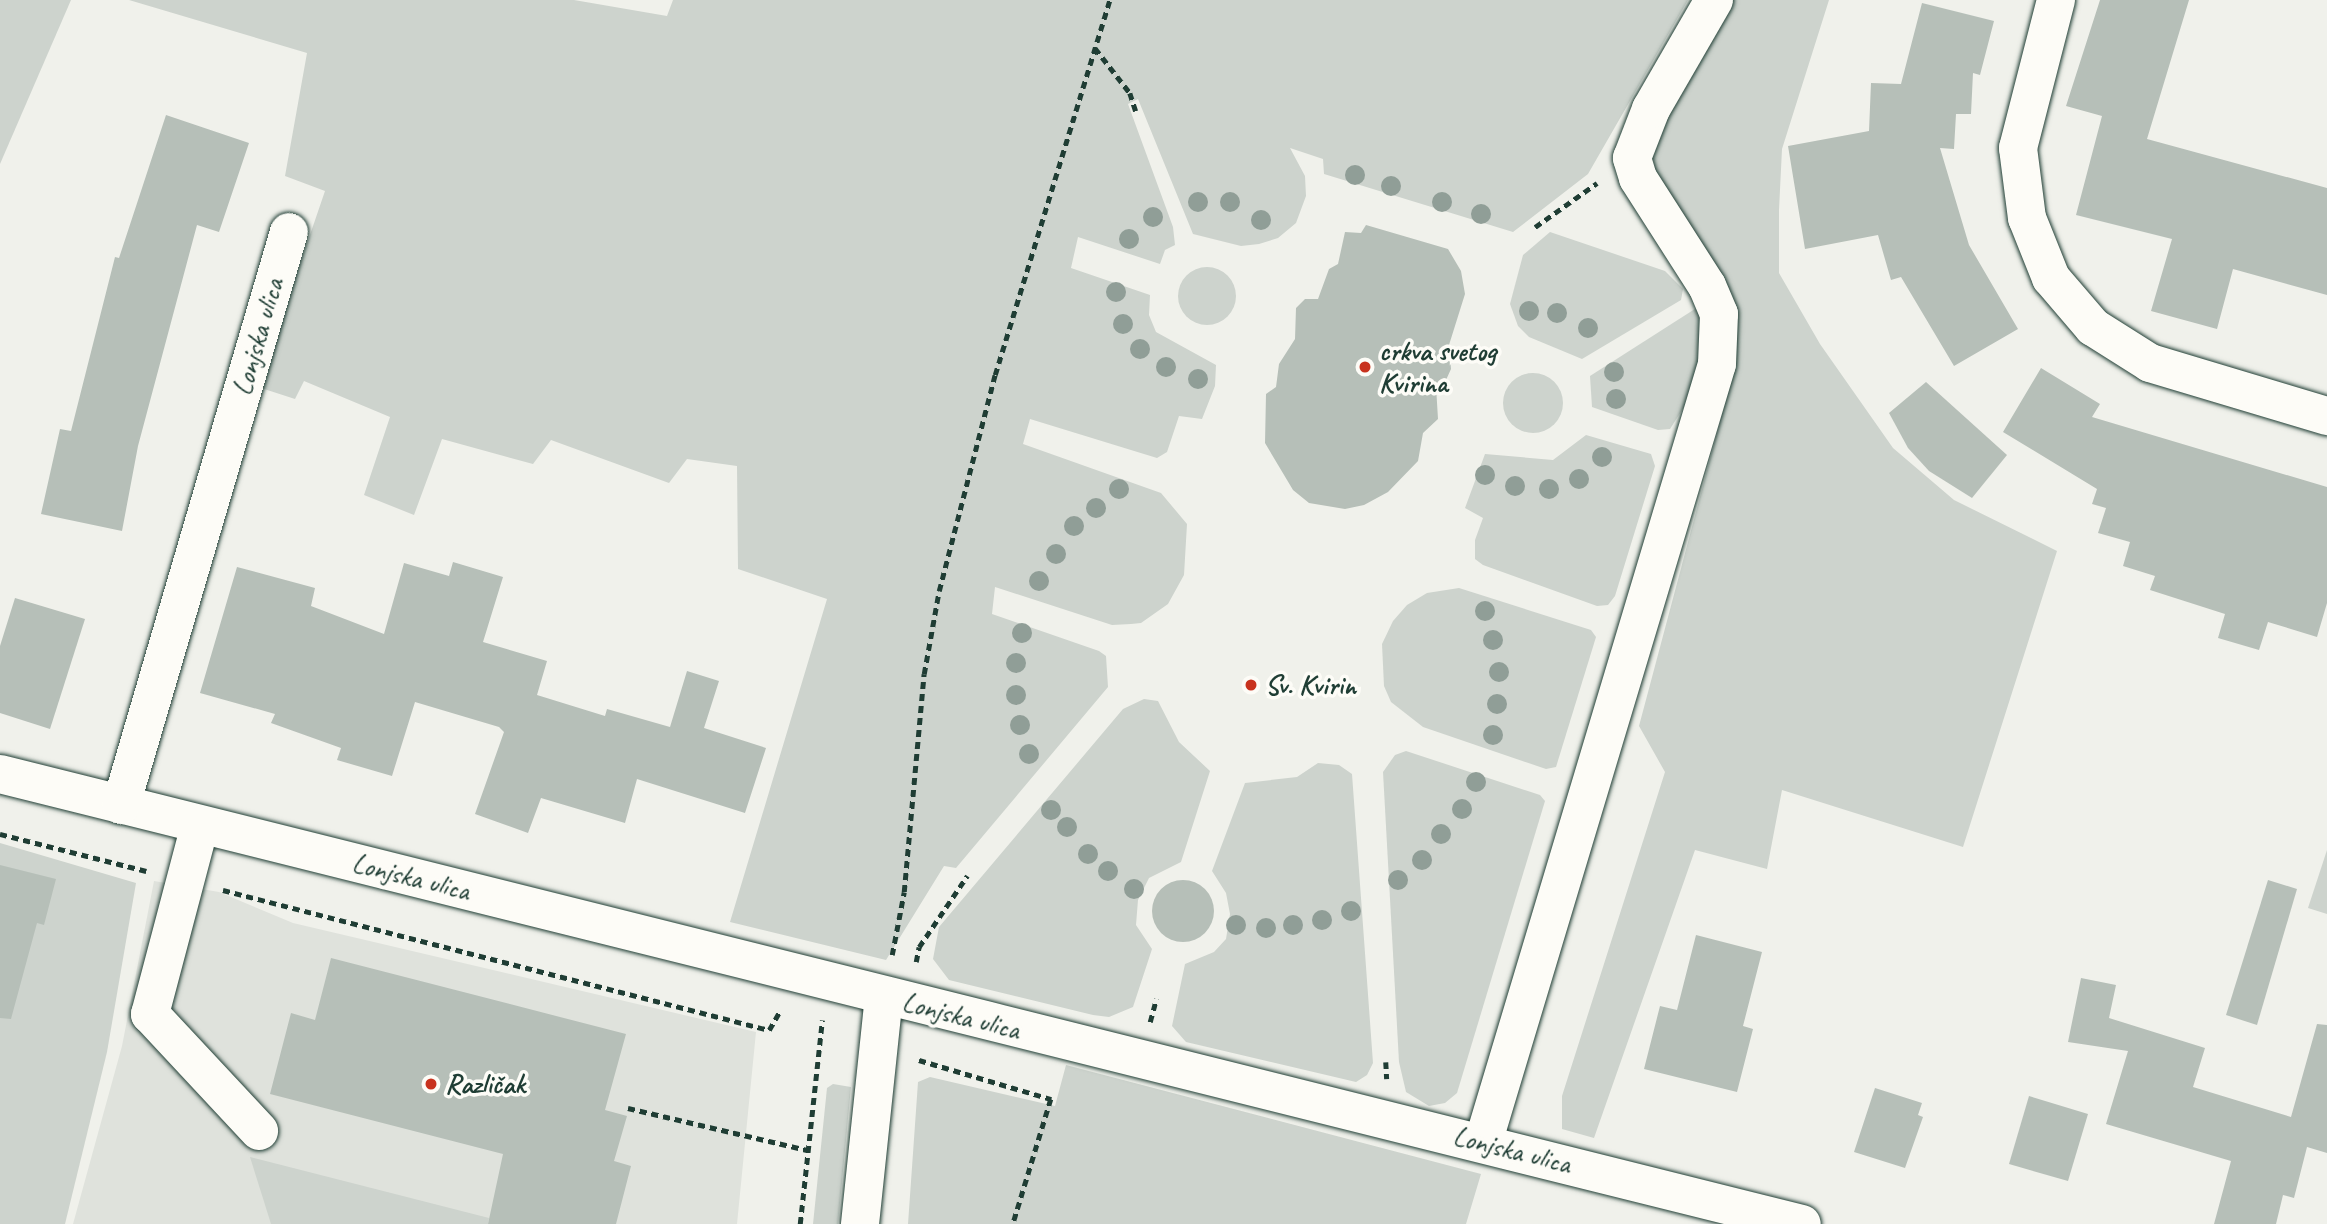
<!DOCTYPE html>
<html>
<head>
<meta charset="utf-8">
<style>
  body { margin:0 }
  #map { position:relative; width:2327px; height:1224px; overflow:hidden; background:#f0f1eb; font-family:Caveat,sans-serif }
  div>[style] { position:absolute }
  .built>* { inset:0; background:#dfe2dc }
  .green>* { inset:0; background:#cdd3cd }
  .round { border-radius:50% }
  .building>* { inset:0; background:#b6bfb8 }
  .path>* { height:4.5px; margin-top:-2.25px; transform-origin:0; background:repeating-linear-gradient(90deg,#1f3d34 0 7px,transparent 0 12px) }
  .roads { filter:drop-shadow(0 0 2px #1f3d34) drop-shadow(0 0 2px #1f3d34) }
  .minor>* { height:38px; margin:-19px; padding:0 19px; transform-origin:19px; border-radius:19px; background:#fdfcf7 }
  .trees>* { width:20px; height:20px; margin:-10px; border-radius:50%; background:#909e97 }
  .dots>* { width:19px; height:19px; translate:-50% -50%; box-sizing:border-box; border:4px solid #fdfcf7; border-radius:50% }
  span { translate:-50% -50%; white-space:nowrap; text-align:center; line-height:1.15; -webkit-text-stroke:7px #fdfcf7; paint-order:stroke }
  .street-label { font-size:28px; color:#1f3d34 }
  .poi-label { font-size:28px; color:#1f3d34; font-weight:700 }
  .left { translate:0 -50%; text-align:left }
</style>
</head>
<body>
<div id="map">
  <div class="built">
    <div style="clip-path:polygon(154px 881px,219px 892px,293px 923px,756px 1032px,737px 1224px,73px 1224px,122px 1046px)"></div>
  </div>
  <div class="green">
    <div style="clip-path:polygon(0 0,71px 0,0 164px)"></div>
    <div style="clip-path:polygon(129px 0,574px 0,667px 16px,673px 0,1688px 0,1588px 174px,1513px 232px,1324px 174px,1323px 159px,1290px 148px,1305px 176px,1306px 196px,1296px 223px,1278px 238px,1259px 244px,1241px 246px,1193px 234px,1138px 99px,1128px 104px,1173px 227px,1175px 245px,1165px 250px,1160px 264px,1078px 237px,1071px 268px,1150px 295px,1149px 315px,1156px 332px,1216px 365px,1215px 386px,1202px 419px,1179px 416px,1167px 452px,1157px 458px,1030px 419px,1023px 444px,1161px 493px,1187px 524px,1184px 575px,1168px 604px,1141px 623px,1131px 624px,1112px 625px,995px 587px,992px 614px,1099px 651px,1106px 656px,1108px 687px,956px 868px,944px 866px,886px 960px,730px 922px,827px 599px,738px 569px,737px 466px,687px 459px,669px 483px,551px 440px,533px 464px,442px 439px,414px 515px,364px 495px,390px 417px,304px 381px,295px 399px,258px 387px,325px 191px,285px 176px,307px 53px)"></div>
    <div style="clip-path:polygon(1722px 0,1829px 0,1782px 149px,1779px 210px,1779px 273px,1820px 344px,1893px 448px,1954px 500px,2057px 551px,1963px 847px,1782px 790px,1767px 869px,1695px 850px,1594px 1138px,1562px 1129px,1562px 1096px,1665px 772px,1639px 726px,1733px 373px,1737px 344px,1729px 288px,1657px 178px,1652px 153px)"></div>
    <div style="clip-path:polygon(1550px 232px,1665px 271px,1683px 289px,1681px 300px,1582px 359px,1529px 337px,1518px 326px,1510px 304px,1523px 255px)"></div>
    <div class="round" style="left:1178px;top:267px;width:58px;height:58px"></div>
    <div style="clip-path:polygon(1698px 307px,1708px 326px,1691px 396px,1670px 429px,1658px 430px,1592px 407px,1590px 376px)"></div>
    <div class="round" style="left:1503px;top:373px;width:60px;height:60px"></div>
    <div style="clip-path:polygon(1586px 435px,1651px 454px,1655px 466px,1615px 596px,1608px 605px,1597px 606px,1483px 565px,1475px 559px,1475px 540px,1483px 518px,1465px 508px,1485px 454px,1553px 460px)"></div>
    <div style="clip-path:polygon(1459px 588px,1591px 630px,1596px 637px,1556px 767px,1546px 769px,1423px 727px,1391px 702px,1384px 686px,1382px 644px,1393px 621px,1407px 605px,1427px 593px)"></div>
    <div style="clip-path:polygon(1144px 699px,1158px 701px,1179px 742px,1210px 771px,1181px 862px,1149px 878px,1138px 900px,1136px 925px,1152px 949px,1133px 1007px,1109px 1017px,1093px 1015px,949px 980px,933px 959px,939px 927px,1123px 709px)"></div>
    <div style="clip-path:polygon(1406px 751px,1540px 795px,1545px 801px,1457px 1093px,1445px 1103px,1429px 1106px,1406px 1092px,1399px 1062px,1383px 772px,1395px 755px)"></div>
    <div style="clip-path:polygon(1318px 763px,1339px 765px,1352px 774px,1373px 1063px,1367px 1075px,1356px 1082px,1186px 1042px,1172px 1026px,1185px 964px,1214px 952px,1226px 939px,1230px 914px,1226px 893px,1212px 871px,1245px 783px,1297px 777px)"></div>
    <div style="clip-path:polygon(0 843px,136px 883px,107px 1052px,65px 1224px,0 1224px)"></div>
    <div style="clip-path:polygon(2327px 850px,2327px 914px,2308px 908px)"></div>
    <div style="clip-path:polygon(1066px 1065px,1481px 1174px,1466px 1224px,908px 1224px,918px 1082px,930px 1077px,1055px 1106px)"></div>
    <div style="clip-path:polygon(833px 1084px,851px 1087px,838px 1224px,813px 1224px,827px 1088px)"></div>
    <div style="clip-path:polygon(250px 1157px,489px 1218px,488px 1224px,271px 1224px)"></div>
  </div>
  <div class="building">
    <div style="clip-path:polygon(2100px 0,2189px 0,2147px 139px,2327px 188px,2327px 295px,2233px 269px,2217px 329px,2151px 311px,2172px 239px,2076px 215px,2102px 116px,2066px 106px)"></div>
    <div style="clip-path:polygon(1922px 3px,1994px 21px,1980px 75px,1973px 73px,1971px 114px,1956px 114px,1954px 149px,1940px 148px,1969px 245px,2018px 329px,1954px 366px,1901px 277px,1891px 280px,1878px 235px,1805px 249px,1788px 146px,1869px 131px,1871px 83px,1901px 84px)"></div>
    <div style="clip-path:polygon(166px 115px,249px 143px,219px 232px,197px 225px,138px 446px,122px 531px,41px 514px,60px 429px,71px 431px,115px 257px,119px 258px)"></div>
    <div style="clip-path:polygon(1366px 225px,1448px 249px,1461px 271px,1465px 294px,1449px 345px,1451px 369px,1446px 380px,1436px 386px,1438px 419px,1423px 433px,1418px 461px,1388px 492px,1364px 505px,1345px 509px,1309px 503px,1293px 490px,1265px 443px,1266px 394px,1276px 387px,1279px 364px,1295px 339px,1296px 308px,1305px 299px,1318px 299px,1329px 269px,1338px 264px,1345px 232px,1361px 233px)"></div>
    <div style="clip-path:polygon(2041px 368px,2100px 404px,2092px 417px,2327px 487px,2327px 603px,2317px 637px,2268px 622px,2259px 650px,2218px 638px,2225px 614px,2150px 590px,2155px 576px,2123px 566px,2130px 542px,2098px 533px,2106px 508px,2092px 504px,2097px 489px,2003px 432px)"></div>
    <div style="clip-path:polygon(1926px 382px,2007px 455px,1972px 498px,1929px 471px,1908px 448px,1889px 413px)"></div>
    <div style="clip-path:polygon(453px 562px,503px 577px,483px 642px,547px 661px,537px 695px,605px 716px,607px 709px,670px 727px,687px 671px,719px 681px,704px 728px,766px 748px,745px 813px,637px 779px,625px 823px,541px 798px,528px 833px,475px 814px,504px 732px,499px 727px,415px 702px,392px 776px,337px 760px,341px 748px,271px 723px,275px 714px,200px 693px,237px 567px,315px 588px,311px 606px,384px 634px,404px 563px,449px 576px)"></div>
    <div style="clip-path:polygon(15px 598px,85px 619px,50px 729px,0 713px,0 646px)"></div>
    <div style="clip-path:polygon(0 865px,56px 879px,44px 925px,37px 923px,11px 1019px,0 1018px)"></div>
    <div class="round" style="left:1152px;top:880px;width:62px;height:62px"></div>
    <div style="clip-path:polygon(2268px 880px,2297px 889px,2257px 1025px,2226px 1015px)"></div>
    <div style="clip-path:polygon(1696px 935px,1762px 952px,1743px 1026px,1753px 1029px,1737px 1092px,1644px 1069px,1660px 1006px,1677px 1010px)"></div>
    <div style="clip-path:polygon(331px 958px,626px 1034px,605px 1110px,627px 1116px,614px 1161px,631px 1166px,616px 1224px,488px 1224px,503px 1154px,270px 1094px,291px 1013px,315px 1020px)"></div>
    <div style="clip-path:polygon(2081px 978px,2116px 985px,2109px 1018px,2205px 1048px,2193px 1087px,2291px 1117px,2317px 1024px,2327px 1025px,2327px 1153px,2307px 1147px,2294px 1198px,2283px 1195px,2276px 1224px,2214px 1224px,2231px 1161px,2106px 1124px,2128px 1051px,2068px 1042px)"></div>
    <div style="clip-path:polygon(1875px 1088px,1922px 1103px,1918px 1115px,1923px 1117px,1905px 1168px,1854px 1152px)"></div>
    <div style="clip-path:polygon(2029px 1096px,2088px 1114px,2068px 1181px,2009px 1164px)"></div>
  </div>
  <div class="path">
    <div style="left:1095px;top:48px;width:57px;rotate:52.1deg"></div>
    <div style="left:1130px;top:93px;width:19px;rotate:72deg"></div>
    <div style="left:1535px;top:227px;width:76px;rotate:-35.4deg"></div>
    <div style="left:0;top:834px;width:151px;rotate:14.2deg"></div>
    <div style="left:223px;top:890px;width:564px;rotate:14.38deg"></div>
    <div style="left:769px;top:1030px;width:22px;rotate:-60deg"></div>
    <div style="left:892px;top:955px;width:64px;rotate:-79.2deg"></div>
    <div style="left:904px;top:892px;width:219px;rotate:-84.8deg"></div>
    <div style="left:924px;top:674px;width:84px;rotate:-79.8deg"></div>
    <div style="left:939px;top:591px;width:223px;rotate:-75.5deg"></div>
    <div style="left:995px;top:375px;width:392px;rotate:-73deg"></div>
    <div style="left:916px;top:962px;width:15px;rotate:-79deg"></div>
    <div style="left:919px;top:947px;width:86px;rotate:-55.9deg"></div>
    <div style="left:1150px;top:1022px;width:24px;rotate:-75deg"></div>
    <div style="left:919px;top:1060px;width:138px;rotate:16.5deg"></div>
    <div style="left:1051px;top:1099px;width:131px;rotate:106.9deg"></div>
    <div style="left:1386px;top:1062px;width:17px;rotate:87deg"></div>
    <div style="left:628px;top:1108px;width:184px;rotate:13.2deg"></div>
    <div style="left:800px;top:1224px;width:205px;rotate:-83.8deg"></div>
  </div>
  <div class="roads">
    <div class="minor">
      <div style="left:2056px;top:0;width:153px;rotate:104.4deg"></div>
      <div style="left:2018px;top:148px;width:71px;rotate:82.7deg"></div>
      <div style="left:2027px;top:218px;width:65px;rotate:68.2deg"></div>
      <div style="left:2051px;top:278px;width:65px;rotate:49.4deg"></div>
      <div style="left:2093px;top:327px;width:67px;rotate:32.3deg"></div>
      <div style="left:2150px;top:363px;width:185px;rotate:16.7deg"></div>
      <div style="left:0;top:774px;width:1857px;rotate:14.02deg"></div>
      <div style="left:121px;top:805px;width:597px;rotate:-73.66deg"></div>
      <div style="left:200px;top:825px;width:196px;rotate:104.8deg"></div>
      <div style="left:150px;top:1014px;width:160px;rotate:47deg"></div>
      <div style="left:1483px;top:1143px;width:813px;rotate:-73.28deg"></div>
      <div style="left:1717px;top:364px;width:50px;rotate:-87.7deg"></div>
      <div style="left:1719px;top:314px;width:30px;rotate:-113deg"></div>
      <div style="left:1707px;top:286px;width:128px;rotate:-122.6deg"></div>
      <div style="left:1638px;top:178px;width:21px;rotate:-107deg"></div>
      <div style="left:1632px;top:158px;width:53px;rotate:-68.8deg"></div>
      <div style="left:1651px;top:109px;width:126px;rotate:-60deg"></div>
      <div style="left:860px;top:1224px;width:228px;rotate:-84deg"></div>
    </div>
  </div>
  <div class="trees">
    <div style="left:1355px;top:175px"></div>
    <div style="left:1391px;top:186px"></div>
    <div style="left:1198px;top:202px"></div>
    <div style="left:1230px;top:202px"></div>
    <div style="left:1442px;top:202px"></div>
    <div style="left:1481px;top:214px"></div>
    <div style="left:1153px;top:217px"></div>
    <div style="left:1261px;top:220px"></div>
    <div style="left:1129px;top:239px"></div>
    <div style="left:1116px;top:292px"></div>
    <div style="left:1529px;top:311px"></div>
    <div style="left:1557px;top:313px"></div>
    <div style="left:1123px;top:324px"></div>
    <div style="left:1588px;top:328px"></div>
    <div style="left:1140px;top:349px"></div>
    <div style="left:1166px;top:367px"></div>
    <div style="left:1614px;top:372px"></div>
    <div style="left:1198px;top:379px"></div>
    <div style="left:1616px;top:399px"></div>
    <div style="left:1602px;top:457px"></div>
    <div style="left:1485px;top:475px"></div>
    <div style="left:1579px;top:479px"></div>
    <div style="left:1515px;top:486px"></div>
    <div style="left:1119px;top:489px"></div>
    <div style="left:1549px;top:489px"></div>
    <div style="left:1096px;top:508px"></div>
    <div style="left:1074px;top:526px"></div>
    <div style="left:1056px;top:554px"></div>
    <div style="left:1039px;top:581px"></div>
    <div style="left:1485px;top:611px"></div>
    <div style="left:1022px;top:633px"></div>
    <div style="left:1493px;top:640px"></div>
    <div style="left:1016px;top:663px"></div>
    <div style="left:1499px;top:672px"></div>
    <div style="left:1016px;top:695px"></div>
    <div style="left:1497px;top:704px"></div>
    <div style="left:1020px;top:725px"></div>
    <div style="left:1493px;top:735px"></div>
    <div style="left:1029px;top:754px"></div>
    <div style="left:1476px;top:782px"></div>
    <div style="left:1462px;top:809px"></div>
    <div style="left:1051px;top:810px"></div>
    <div style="left:1067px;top:827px"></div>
    <div style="left:1441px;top:834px"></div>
    <div style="left:1088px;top:854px"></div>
    <div style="left:1422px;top:860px"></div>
    <div style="left:1108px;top:871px"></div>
    <div style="left:1398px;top:880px"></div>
    <div style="left:1134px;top:889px"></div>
    <div style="left:1351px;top:911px"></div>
    <div style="left:1322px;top:920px"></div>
    <div style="left:1236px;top:925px"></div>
    <div style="left:1293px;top:925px"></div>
    <div style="left:1266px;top:928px"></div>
  </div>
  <div class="dots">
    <div style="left:1365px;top:367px;background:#c8321e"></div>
    <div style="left:1251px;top:685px;background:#c8321e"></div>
    <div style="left:431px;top:1084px;background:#c8321e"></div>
  </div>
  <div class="street-label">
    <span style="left:258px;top:337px;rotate:-74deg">Lonjska ulica</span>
    <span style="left:411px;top:877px;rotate:14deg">Lonjska ulica</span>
    <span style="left:961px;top:1016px;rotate:14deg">Lonjska ulica</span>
    <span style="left:1512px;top:1150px;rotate:14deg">Lonjska ulica</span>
  </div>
  <div class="poi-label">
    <span class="left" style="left:1379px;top:367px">crkva svetog<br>Kvirina</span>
    <span class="left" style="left:1265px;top:685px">Sv. Kvirin</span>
    <span class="left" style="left:445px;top:1084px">Različak</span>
  </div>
</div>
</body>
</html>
